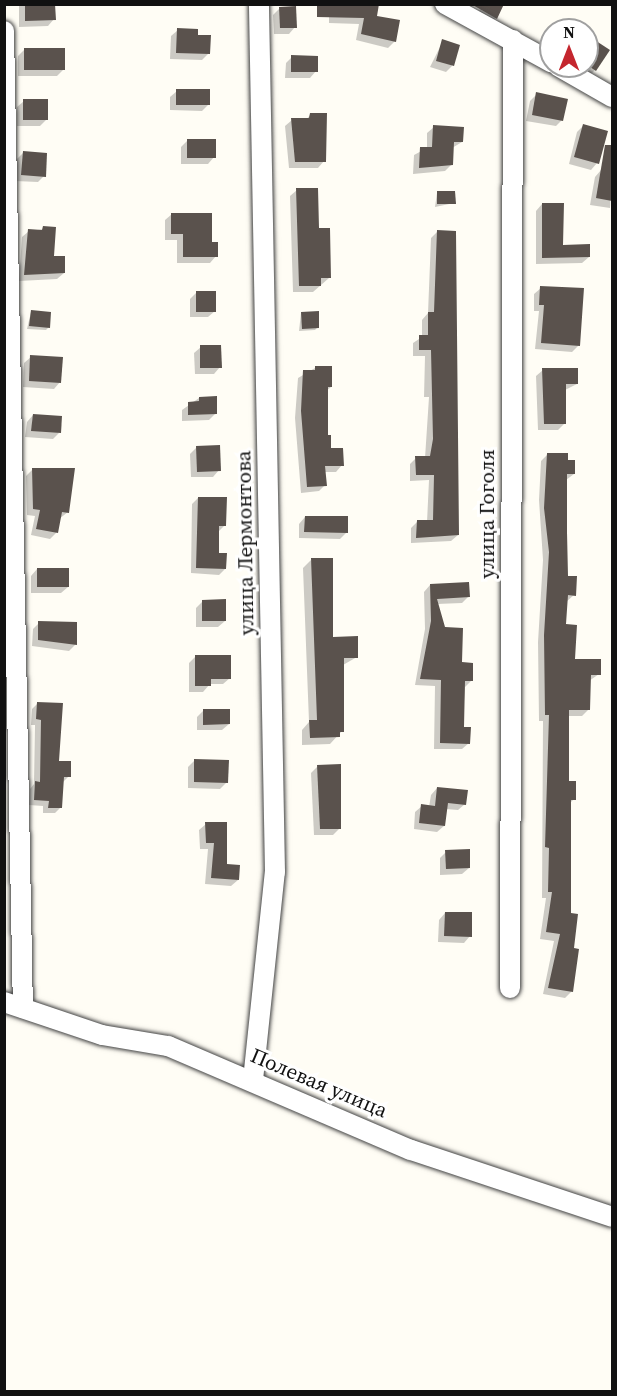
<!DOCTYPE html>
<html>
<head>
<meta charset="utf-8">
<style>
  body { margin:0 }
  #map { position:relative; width:617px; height:1396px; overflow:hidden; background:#fffdf5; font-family:"Source Serif 4",serif }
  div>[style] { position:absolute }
  .shadow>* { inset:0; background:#0003 }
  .building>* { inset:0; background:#5a524d }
  .roads { filter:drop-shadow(0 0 2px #444) drop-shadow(0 0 2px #444) }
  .minor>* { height:20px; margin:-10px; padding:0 10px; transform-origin:10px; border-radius:10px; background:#fff }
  span { translate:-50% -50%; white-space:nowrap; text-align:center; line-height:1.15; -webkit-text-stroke:6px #fff; paint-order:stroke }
  .street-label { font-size:21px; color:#111 }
  .frame { position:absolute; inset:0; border:6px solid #111; pointer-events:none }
  .north { position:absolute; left:539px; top:18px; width:60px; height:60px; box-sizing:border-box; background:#fff; border:2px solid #a0a0a0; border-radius:50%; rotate:0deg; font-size:16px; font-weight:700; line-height:24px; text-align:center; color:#111 }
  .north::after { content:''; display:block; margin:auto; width:21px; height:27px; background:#c4262e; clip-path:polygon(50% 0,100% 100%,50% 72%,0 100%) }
</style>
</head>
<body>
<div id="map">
  <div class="shadow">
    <div style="clip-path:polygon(19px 4px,54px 4px,54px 19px,48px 26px,19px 27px)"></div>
    <div style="clip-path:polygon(329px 4px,376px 17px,395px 41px,388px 48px,356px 40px,359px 24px,329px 23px)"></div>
    <div style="clip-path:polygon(280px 8px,295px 27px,289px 34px,274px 34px,273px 15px)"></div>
    <div style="clip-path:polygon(480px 9px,496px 18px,489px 24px,476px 17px)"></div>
    <div style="clip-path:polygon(178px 30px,196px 36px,209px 53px,202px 60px,170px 59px,171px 36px)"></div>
    <div style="clip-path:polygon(443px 41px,452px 66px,446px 72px,430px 67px)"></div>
    <div style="clip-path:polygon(25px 49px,64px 69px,57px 76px,18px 76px,18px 56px)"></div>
    <div style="clip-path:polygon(587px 56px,595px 70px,589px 76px,578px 70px,587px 66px)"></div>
    <div style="clip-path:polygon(292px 57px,316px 71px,310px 78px,285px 78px,286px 63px)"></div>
    <div style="clip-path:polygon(177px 91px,209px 104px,202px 111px,170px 110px,170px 97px)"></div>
    <div style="clip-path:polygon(537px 94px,562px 120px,556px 126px,526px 121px,530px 101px)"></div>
    <div style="clip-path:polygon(24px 101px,47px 119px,40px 126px,17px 126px,17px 107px)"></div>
    <div style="clip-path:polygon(311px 114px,324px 161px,318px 168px,289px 168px,285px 126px,292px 120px,306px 120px)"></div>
    <div style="clip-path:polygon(583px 126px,597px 163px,591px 170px,569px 164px,577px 132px)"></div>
    <div style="clip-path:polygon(434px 127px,462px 142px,452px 148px,452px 164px,445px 171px,413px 174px,414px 155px,427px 148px,427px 133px)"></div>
    <div style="clip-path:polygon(188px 140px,214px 157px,208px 164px,181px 164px,181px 147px)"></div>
    <div style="clip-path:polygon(23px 153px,44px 176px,38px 182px,15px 181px,17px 159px)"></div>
    <div style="clip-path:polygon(601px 170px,612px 172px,610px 208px,590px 205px,595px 177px)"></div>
    <div style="clip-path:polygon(297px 190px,317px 230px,329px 278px,313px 292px,293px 292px,290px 196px)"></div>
    <div style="clip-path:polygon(437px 193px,454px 203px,435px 207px)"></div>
    <div style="clip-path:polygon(542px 204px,562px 246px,589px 257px,582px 263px,536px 264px,536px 211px)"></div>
    <div style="clip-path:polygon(172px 214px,210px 244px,216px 256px,210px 263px,177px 263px,177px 240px,165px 240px,165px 220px)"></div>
    <div style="clip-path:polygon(54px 228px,52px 258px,64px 273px,57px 279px,19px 281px,22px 237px,29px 231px)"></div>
    <div style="clip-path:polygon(437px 232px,458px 535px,451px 541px,411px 543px,411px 528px,417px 522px,427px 522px,429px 480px,410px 481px,410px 464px,416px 458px,425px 458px,429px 397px,424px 397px,425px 356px,413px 356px,413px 343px,422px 337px,422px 320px,428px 313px,431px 238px)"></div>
    <div style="clip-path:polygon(541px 288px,579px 345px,572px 352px,535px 349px,539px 311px,534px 311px,534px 294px)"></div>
    <div style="clip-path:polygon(196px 293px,215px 311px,208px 317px,190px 317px,190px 299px)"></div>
    <div style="clip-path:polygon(31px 312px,49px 327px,46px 330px,27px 329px)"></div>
    <div style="clip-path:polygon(301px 313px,318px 327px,315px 330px,299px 331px)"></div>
    <div style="clip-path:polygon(201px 347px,220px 367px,214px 374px,195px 374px,194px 353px)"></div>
    <div style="clip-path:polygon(31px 357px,60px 382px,54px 389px,23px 387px,24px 363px)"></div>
    <div style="clip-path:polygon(315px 368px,331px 387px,326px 391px,327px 436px,330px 449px,342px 465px,336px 472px,324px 472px,325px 485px,319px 491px,301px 493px,295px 418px,298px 378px)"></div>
    <div style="clip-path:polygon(543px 370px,577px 384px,565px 390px,565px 423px,558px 430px,538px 430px,536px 376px)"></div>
    <div style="clip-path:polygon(199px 398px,215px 414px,209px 420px,182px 421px,182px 410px)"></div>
    <div style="clip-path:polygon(33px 415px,59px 433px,53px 439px,25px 437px,27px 422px)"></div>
    <div style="clip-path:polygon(197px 447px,219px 470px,213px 477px,191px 477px,190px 454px)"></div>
    <div style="clip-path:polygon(548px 454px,566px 461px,574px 474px,566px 480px,567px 577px,574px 595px,566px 602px,564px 626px,574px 660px,599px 674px,589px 681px,589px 709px,582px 716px,567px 716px,567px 782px,574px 799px,569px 804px,572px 991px,565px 998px,543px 994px,554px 941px,540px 939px,546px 898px,542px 898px,543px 721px,539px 721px,538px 642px,543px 560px,539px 500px,541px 461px)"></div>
    <div style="clip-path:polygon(33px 469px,68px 512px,59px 519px,56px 533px,50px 539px,31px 535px,35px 516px,27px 515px,26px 476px)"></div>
    <div style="clip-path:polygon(198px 498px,224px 526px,218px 532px,217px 554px,225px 569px,219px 575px,191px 573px,192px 504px)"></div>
    <div style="clip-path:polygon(305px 517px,347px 532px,340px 539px,299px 538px,299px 524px)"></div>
    <div style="clip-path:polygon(311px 560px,332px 638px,357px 657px,343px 665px,342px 731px,330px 744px,302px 745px,302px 730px,309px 722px,303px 568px)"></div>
    <div style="clip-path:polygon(37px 569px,68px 587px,61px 593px,31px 593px,31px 576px)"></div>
    <div style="clip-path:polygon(430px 585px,468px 597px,462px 603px,437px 604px,444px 628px,471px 681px,465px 687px,462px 729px,469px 743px,462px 749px,434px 749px,435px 686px,415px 685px,425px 629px,424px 592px)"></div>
    <div style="clip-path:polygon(203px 601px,225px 621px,218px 627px,196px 627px,196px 608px)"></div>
    <div style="clip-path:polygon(39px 623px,76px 644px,69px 651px,32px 646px,33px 629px)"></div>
    <div style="clip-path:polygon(196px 656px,230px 678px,223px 684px,210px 684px,203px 692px,189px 692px,189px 663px)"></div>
    <div style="clip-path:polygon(38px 703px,57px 762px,69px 776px,63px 782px,61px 807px,55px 813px,43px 813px,43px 806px,29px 805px,30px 789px,34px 784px,35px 725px,31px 725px,32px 709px)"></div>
    <div style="clip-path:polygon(203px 711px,229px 724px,222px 730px,197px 730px,197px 717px)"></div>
    <div style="clip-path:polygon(195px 760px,227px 782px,220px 789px,188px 788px,188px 767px)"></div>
    <div style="clip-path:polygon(318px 766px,340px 828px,333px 835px,314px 835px,311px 773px)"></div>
    <div style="clip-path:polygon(437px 788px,465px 804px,458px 810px,446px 809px,444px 826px,437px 832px,414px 829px,415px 812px,422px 806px,429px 807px,431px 795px)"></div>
    <div style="clip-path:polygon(206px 824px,226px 866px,238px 880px,231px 886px,205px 884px,208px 849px,200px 849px,199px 830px)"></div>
    <div style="clip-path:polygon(446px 852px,469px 868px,462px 874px,440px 875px,440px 858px)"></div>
    <div style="clip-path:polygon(445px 913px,470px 936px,464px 943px,438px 942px,439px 920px)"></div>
  </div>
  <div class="building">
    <div style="clip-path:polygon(25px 4px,55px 4px,56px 20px,25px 21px)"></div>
    <div style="clip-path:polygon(317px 4px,379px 4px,377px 16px,400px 20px,396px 42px,361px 34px,364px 18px,317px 17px)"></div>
    <div style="clip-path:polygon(471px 4px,504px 4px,497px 19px)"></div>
    <div style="clip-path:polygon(296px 6px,297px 28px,280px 28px,279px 7px)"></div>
    <div style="clip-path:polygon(177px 28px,198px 29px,198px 35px,211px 35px,210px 54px,176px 53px)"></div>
    <div style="clip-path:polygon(587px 35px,610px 50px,596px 71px,587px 65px)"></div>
    <div style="clip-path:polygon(442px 39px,460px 45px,454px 66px,436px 61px)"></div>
    <div style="clip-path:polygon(24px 48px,65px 48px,65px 70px,24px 70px)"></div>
    <div style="clip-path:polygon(291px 55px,318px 56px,318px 72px,291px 72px)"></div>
    <div style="clip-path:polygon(176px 89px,210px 89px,210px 105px,176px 105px)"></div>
    <div style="clip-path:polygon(536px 92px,568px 99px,563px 121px,532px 115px)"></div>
    <div style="clip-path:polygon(23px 99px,48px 99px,48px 120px,23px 120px)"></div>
    <div style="clip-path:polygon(310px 113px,327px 113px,326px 162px,295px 162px,291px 118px,309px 118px)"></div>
    <div style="clip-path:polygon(583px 124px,608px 131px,599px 164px,574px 157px)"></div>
    <div style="clip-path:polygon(433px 125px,464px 127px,463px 142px,454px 142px,453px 165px,419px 168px,420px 147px,432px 147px)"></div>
    <div style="clip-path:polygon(187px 139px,216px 139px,216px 158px,187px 158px)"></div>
    <div style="clip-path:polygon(605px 145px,612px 145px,612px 201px,596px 198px)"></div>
    <div style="clip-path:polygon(23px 151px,47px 153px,46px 177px,21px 175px)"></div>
    <div style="clip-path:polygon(296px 188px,318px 188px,319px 228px,330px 228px,331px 278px,321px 278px,321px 286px,299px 286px)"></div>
    <div style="clip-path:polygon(437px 191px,455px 191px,456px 204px,437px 204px)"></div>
    <div style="clip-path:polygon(542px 203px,564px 203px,563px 245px,590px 244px,590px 257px,542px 258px)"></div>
    <div style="clip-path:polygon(171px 213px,212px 213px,212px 242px,218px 242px,218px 257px,183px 257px,183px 234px,171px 234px)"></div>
    <div style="clip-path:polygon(43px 226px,56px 227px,54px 256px,65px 256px,65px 273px,24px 275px,28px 229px,42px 230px)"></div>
    <div style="clip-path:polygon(437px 230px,456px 231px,459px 535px,416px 538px,417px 520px,433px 520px,434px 475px,416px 475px,415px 456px,430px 456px,433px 439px,431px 350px,419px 350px,419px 335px,428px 335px,428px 312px,434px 312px)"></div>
    <div style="clip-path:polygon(540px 286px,584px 288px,580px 346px,541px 343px,544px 305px,539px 305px)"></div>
    <div style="clip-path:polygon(196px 291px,216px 291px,216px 312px,196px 312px)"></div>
    <div style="clip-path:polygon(31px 310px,51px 312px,50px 328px,29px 326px)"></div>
    <div style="clip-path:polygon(319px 311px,319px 328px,302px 329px,301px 312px)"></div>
    <div style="clip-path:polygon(200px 345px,221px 345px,222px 368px,200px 368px)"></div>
    <div style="clip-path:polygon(30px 355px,63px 357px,61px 383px,29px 381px)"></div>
    <div style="clip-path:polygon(315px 366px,332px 366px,332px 387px,328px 387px,328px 435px,331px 435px,331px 448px,343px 448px,344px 466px,325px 466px,327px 486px,307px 487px,301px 411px,303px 370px,315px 370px)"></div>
    <div style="clip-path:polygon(542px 368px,578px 368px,578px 384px,566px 384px,566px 424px,544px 424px)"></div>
    <div style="clip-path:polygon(217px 396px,217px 414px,188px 415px,188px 402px,199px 401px,199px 397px)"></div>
    <div style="clip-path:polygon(33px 414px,62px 416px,61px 433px,31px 431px)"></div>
    <div style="clip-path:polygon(220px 445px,221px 471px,197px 472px,196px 446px)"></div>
    <div style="clip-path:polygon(547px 453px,568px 453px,568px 460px,575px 460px,575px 474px,567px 474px,567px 532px,568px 576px,577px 576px,576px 596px,568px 595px,566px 624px,577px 625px,575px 659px,601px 659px,601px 675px,591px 675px,590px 710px,569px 710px,569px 781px,576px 781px,576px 800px,571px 800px,571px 913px,578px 914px,574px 948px,579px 949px,573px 992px,548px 988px,560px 934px,546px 932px,552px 892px,548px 892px,549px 848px,545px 847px,549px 715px,545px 715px,544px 635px,549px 552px,544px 508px)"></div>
    <div style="clip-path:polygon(32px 468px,75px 468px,69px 513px,62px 512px,58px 533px,36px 529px,40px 510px,33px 509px)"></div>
    <div style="clip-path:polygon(198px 497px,227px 497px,226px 526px,219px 526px,219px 553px,227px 553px,226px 569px,196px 568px)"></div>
    <div style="clip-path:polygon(305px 516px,348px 516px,348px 533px,304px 532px)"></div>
    <div style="clip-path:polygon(311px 558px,333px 558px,333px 637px,358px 636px,358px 658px,344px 658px,344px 732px,340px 732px,340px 737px,310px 738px,309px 720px,317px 720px)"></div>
    <div style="clip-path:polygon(37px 568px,69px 568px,69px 587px,37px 587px)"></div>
    <div style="clip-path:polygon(469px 582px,470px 597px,437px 599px,445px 627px,463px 628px,462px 662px,473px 663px,473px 681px,465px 681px,464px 727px,471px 727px,470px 744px,440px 743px,441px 680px,420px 679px,431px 621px,430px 584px)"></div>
    <div style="clip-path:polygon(226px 599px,226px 621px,202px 621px,202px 600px)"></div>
    <div style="clip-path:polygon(38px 621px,77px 622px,77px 645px,38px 640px)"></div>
    <div style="clip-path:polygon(195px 655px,231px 655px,231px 679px,211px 679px,211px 686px,195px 686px)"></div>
    <div style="clip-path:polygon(37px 702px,63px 703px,59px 761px,71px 761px,71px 777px,64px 777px,62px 808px,48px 808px,49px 801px,34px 800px,35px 781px,40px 782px,41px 720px,36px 719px)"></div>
    <div style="clip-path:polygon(203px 709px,230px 709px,230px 724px,203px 725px)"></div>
    <div style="clip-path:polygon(194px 759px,229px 760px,228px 783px,194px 782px)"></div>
    <div style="clip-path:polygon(341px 764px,341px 829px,320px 829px,317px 765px)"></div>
    <div style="clip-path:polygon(437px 787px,468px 790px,466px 805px,448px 803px,445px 826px,419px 823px,421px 804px,435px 806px)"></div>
    <div style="clip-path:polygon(205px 822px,227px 822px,227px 864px,240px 865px,239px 880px,211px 878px,214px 843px,206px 843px)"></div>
    <div style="clip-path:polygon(470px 849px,470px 868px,446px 869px,445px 850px)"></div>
    <div style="clip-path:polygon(445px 912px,472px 912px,472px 937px,444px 936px)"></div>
  </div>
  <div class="roads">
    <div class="minor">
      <div style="left:445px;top:4px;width:121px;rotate:28.7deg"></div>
      <div style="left:4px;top:31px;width:977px;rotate:88.89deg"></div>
      <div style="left:558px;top:66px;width:62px;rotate:29.9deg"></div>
      <div style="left:510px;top:988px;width:948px;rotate:-89.82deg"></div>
      <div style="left:4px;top:1002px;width:103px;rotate:18.6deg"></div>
      <div style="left:102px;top:1035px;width:67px;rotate:9.5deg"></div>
      <div style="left:168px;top:1046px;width:264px;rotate:23.2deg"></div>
      <div style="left:411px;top:1150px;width:212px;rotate:18.4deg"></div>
      <div style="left:253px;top:1080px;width:209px;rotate:-84deg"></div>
      <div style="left:275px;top:872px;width:868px;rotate:-91.06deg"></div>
    </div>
  </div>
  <div class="street-label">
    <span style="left:487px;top:514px;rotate:-90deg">улица Гоголя</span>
    <span style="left:245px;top:543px;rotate:-91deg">улица Лермонтова</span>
    <span style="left:319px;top:1083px;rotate:23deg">Полевая улица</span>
  </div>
  <div class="frame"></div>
  <div class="north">N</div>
</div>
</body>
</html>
